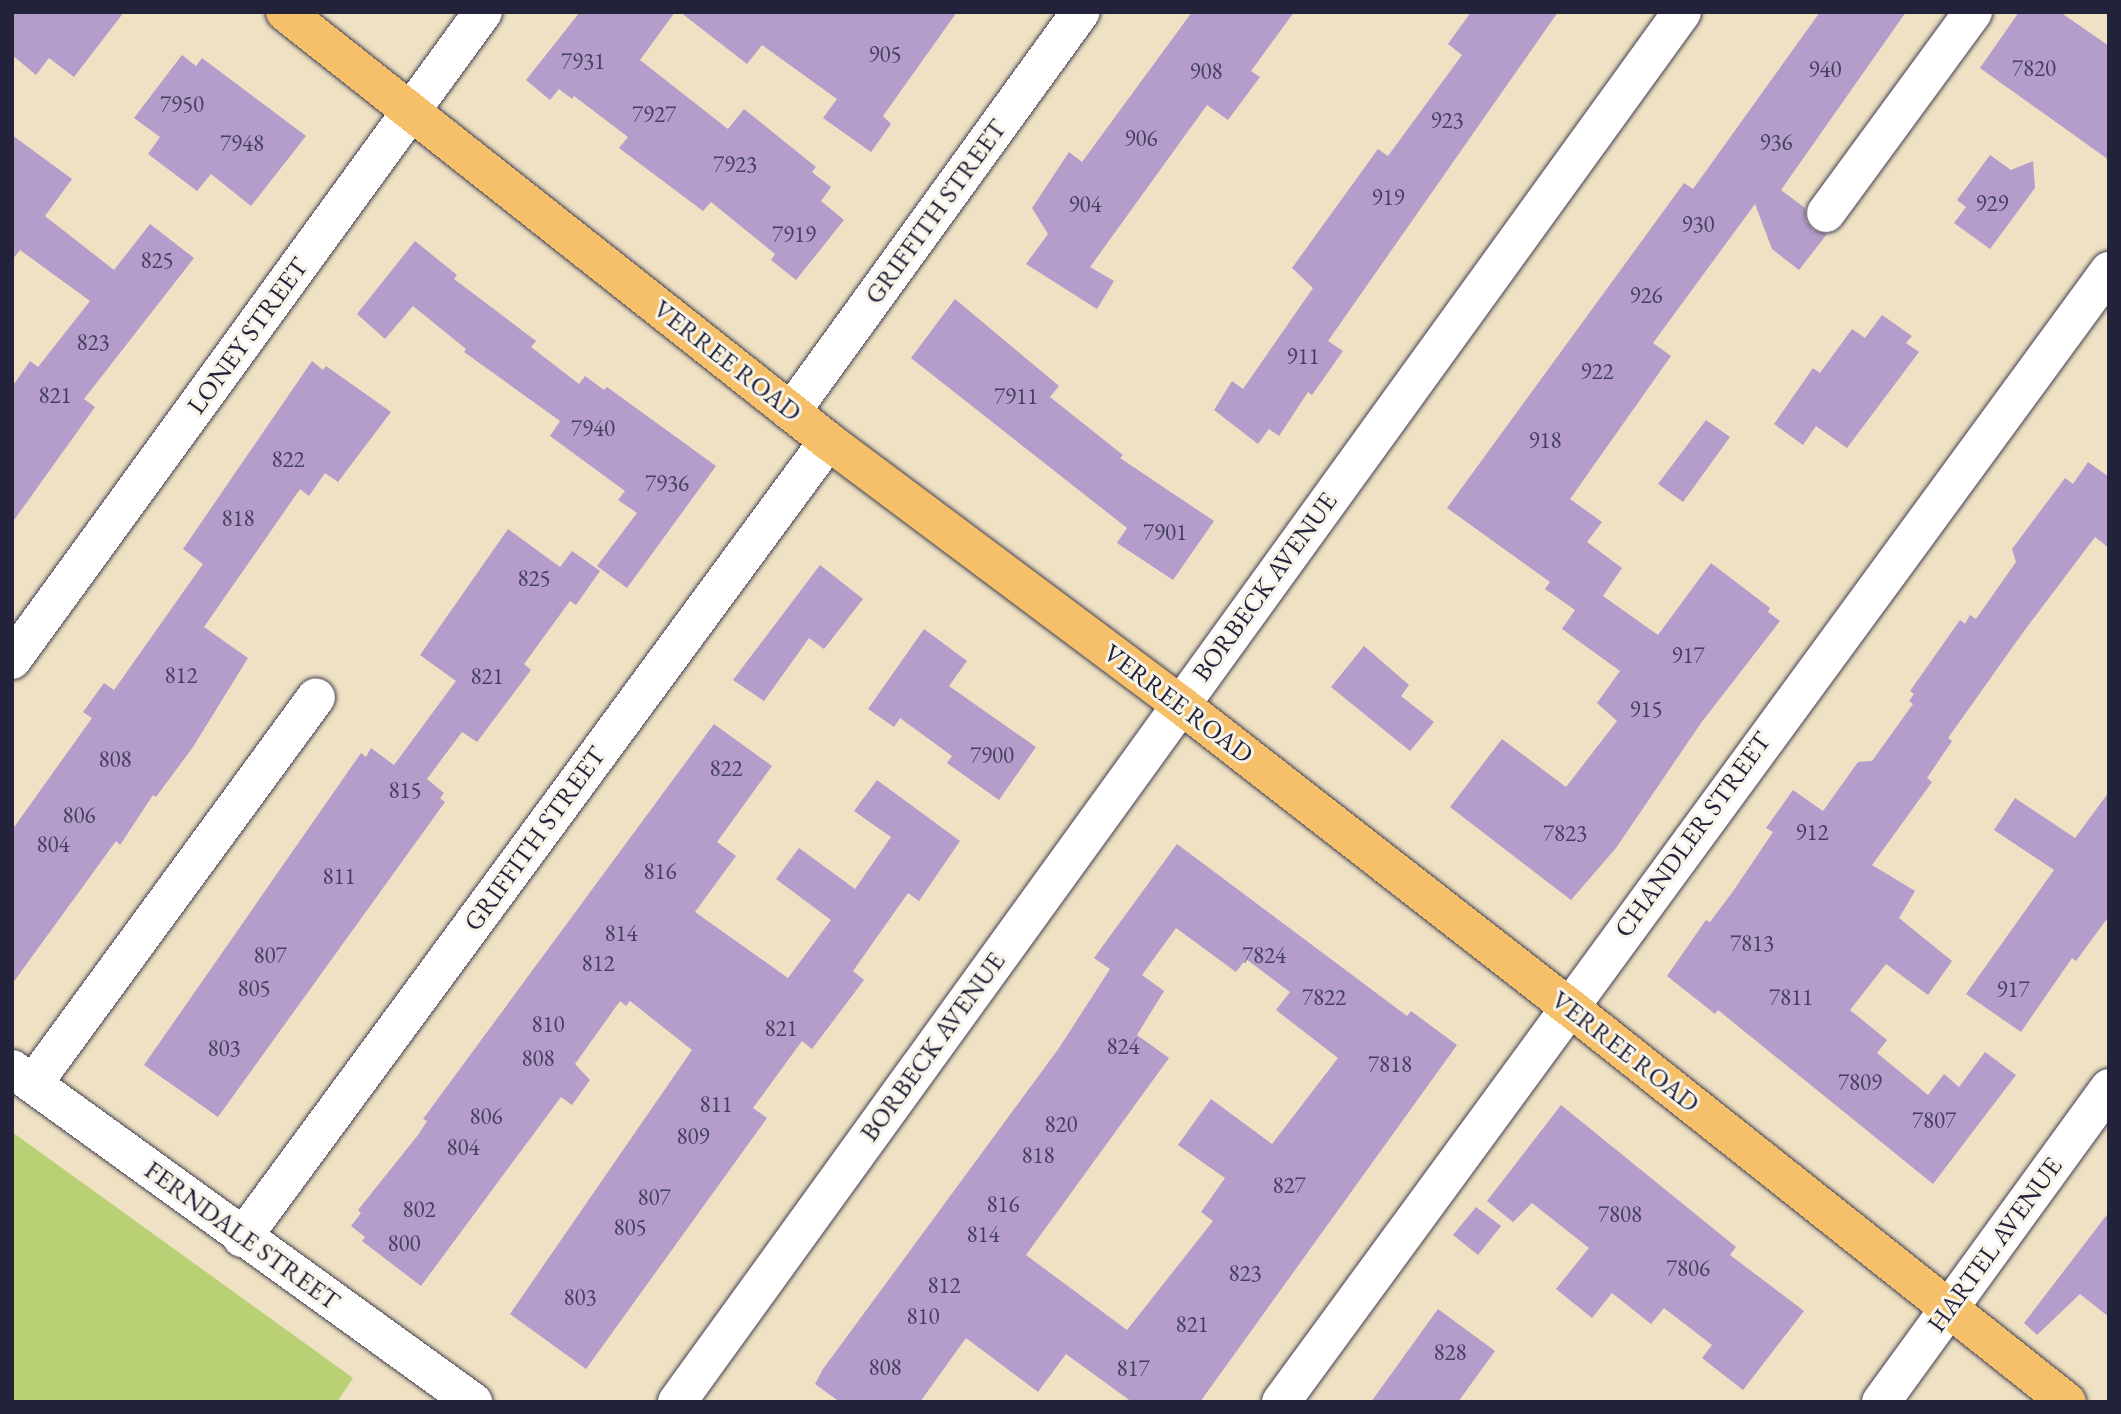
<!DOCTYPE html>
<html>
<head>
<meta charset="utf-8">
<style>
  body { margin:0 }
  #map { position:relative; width:2121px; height:1414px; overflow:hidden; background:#efe1c3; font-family:"EB Garamond",serif }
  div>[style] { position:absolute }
  .green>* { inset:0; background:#b9d074 }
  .building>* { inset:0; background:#b49ccb }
  .roads { filter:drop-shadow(0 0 2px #413f4f) drop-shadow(0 0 2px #413f4f) }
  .minor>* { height:38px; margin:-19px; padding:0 19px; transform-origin:19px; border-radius:19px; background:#fff }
  .major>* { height:38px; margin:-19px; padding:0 19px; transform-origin:19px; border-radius:19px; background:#f6c06b }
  span { translate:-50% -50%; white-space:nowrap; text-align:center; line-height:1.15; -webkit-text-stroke:6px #f7f3e8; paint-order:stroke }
  .number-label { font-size:23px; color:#46405f }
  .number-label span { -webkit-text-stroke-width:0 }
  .street-label { font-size:26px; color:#22223b }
  .frame { position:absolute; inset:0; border:14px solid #22223b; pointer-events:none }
</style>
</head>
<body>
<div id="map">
  <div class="green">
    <div style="clip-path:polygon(12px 1132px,353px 1378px,337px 1402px,12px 1402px)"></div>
  </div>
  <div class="building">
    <div style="clip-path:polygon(12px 12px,124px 12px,74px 77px,49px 58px,36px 75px,12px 55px)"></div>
    <div style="clip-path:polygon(580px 12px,675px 12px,640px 60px,728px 129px,744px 109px,816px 167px,812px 172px,831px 187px,821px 201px,844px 220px,796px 280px,771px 260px,775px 254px,711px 202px,703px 211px,619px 148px,628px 137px,574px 96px,572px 99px,559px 89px,550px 100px,526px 80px)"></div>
    <div style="clip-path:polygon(680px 12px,957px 12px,883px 116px,891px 124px,871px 152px,823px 118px,837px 99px,762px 45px,747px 64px)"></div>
    <div style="clip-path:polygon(1192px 12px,1294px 12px,1251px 71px,1260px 77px,1228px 120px,1207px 105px,1090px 267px,1114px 281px,1097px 309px,1026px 264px,1048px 234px,1032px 208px,1069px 152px,1082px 162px)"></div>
    <div style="clip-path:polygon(1471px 12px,1558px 12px,1328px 341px,1343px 351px,1312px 395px,1308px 392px,1279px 436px,1269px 429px,1258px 444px,1214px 410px,1232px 381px,1243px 389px,1313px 288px,1292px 268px,1378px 149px,1388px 156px,1462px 55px,1448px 44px)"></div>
    <div style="clip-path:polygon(1820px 12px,1906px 12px,1781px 190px,1805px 208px,1806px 221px,1813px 230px,1827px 234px,1799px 270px,1772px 249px,1755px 204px,1653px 343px,1671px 356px,1570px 499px,1602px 522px,1587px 542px,1622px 568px,1603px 596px,1658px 635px,1711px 563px,1770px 608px,1768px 612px,1780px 621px,1701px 723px,1616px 848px,1571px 900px,1450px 807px,1502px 739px,1566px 787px,1617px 721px,1597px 703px,1620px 671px,1562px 629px,1575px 610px,1545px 589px,1550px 582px,1447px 508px,1684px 183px,1693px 189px)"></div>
    <div style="clip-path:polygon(2019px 12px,2060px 12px,2109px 46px,2109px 160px,1980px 68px)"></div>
    <div style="clip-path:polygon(182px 55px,196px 66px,202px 58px,306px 136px,251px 206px,211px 174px,197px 191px,148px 154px,160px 137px,134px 118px)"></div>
    <div style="clip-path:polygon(12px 135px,72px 179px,45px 216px,114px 270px,150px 224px,194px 258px,84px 399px,95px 407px,12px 523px,12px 387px,30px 361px,38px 367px,90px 301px,20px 250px,12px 260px)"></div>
    <div style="clip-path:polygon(1990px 155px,2011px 170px,2033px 161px,2035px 188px,1990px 249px,1954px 223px,1966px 207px,1957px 200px)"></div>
    <div style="clip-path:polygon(415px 241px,457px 275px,454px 279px,536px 341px,531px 347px,579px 384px,585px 376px,604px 390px,607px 387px,716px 466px,627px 588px,597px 566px,637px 513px,618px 500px,625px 491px,550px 436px,560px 421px,464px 352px,466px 349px,413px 306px,385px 339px,357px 314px)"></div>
    <div style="clip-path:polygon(955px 299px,1059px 386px,1050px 397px,1123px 455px,1120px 458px,1214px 521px,1173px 580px,1117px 543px,1127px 528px,911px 358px)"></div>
    <div style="clip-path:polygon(1882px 315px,1912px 336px,1906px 343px,1919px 352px,1847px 448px,1816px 426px,1803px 445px,1774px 424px,1813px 368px,1820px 373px,1852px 329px,1865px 338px)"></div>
    <div style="clip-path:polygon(312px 361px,323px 370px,326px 366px,391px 412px,338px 482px,325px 473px,309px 496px,300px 489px,204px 627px,248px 658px,193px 747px,156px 797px,153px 795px,120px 845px,116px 841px,12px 984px,12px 830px,92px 718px,83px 712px,104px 683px,114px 690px,203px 564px,183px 549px)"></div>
    <div style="clip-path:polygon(1706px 420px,1730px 437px,1683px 502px,1658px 484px)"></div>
    <div style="clip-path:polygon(2088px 462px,2109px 477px,2109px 548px,2095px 537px,2024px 631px,1948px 738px,1952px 741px,1927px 778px,1932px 782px,1872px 865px,1915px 891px,1899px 918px,1952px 961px,1928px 995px,1886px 964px,1850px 1010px,1887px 1040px,1877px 1053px,1928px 1095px,1944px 1074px,1959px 1087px,1985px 1052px,2016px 1075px,1933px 1184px,1718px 1010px,1715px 1014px,1667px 976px,1706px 920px,1710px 922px,1734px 890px,1773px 832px,1766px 828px,1793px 790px,1823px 811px,1858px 762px,1872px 761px,1913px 704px,1909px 701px,1914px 694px,1910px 691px,1960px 620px,1965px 624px,1970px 615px,1976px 619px,2016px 562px,2012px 549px,2065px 478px,2073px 484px)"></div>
    <div style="clip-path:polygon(508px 529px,560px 567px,572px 551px,600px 571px,576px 605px,570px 601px,524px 664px,531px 670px,477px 742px,462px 732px,427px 779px,444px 793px,440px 798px,445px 802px,218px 1117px,144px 1065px,361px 753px,366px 757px,371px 748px,394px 765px,456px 681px,420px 655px)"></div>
    <div style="clip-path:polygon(820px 565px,863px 599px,824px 649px,809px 638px,764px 701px,733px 680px)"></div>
    <div style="clip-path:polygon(924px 629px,967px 661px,949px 686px,1036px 747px,999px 800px,947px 763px,952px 756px,900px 718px,894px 727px,868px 709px)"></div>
    <div style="clip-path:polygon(1364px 646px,1409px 685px,1401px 696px,1434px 722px,1410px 751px,1331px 687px)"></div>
    <div style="clip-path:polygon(714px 724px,772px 766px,717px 842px,736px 856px,695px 912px,788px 978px,831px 920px,776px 879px,799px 848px,855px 889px,891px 837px,854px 811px,877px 780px,960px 841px,919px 901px,908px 893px,853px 971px,864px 980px,812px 1049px,802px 1041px,753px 1108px,767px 1118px,586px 1369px,510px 1314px,692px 1050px,630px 1001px,626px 1006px,620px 1001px,575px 1064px,590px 1080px,572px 1105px,561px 1097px,421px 1286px,362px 1241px,365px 1237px,351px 1226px,361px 1213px,358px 1210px,418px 1135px,427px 1121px,423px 1119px)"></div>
    <div style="clip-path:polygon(2109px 792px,2109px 916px,2076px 961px,2072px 958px,2021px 1032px,1966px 994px,2054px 870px,1994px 830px,2015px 798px,2075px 838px)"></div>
    <div style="clip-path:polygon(evenodd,1177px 844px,1407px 1016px,1411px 1011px,1457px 1045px,1200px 1402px,1132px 1402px,1066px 1354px,1038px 1392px,966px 1338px,920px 1402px,840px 1402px,815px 1384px,823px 1369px,1059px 1048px,1110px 969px,1094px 958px,1177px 844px,1176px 928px,1236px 972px,1246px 959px,1290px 992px,1276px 1010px,1338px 1058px,1272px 1144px,1211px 1099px,1178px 1145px,1225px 1178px,1201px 1212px,1213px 1221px,1127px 1330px,1026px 1255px,1169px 1058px,1137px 1035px,1164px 991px,1142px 975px,1176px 928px)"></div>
    <div style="clip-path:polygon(1561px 1105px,1736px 1247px,1730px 1255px,1804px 1311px,1743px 1390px,1702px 1358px,1712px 1345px,1664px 1308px,1651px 1324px,1612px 1293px,1592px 1318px,1556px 1289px,1589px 1248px,1532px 1203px,1513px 1222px,1487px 1201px)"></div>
    <div style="clip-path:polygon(1476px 1207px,1501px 1226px,1478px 1255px,1453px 1235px)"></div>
    <div style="clip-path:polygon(2109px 1212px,2109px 1317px,2080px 1294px,2037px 1335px,2024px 1323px)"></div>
    <div style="clip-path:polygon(1438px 1309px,1495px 1351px,1458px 1402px,1371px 1402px)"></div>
  </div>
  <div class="roads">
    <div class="minor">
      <div style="left:1826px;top:213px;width:249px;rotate:-53.8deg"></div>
      <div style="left:791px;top:412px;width:494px;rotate:-54.1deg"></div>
      <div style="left:12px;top:660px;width:801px;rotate:-53.99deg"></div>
      <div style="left:12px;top:1069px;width:569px;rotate:35.84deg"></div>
      <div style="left:33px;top:1084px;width:479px;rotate:-53.8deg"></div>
      <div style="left:242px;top:1238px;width:989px;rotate:-53.67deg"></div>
      <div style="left:677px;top:1402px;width:1715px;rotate:-54.13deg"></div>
      <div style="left:1281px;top:1402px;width:1402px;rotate:-53.79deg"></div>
      <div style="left:1881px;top:1402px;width:388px;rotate:-54deg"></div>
    </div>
    <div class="major">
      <div style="left:285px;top:12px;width:692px;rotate:38.31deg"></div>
      <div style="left:828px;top:441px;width:441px;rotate:36.8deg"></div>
      <div style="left:1181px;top:705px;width:490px;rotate:37.9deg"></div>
      <div style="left:1568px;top:1006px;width:637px;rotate:38.44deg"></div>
    </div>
  </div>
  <div class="number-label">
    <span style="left:885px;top:54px">905</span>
    <span style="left:583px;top:61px">7931</span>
    <span style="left:2034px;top:68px">7820</span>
    <span style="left:1825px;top:69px">940</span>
    <span style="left:1206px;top:71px">908</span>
    <span style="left:182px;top:104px">7950</span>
    <span style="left:654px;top:114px">7927</span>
    <span style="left:1447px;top:120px">923</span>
    <span style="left:1141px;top:138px">906</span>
    <span style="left:1776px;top:142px">936</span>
    <span style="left:242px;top:143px">7948</span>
    <span style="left:735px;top:164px">7923</span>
    <span style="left:1388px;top:197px">919</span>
    <span style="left:1992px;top:203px">929</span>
    <span style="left:1085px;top:204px">904</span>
    <span style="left:1698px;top:224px">930</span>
    <span style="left:794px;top:234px">7919</span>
    <span style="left:157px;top:260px">825</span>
    <span style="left:1646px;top:295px">926</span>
    <span style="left:93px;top:342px">823</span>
    <span style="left:1303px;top:356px">911</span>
    <span style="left:1597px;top:371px">922</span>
    <span style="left:55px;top:395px">821</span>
    <span style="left:1016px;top:396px">7911</span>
    <span style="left:593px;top:428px">7940</span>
    <span style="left:1545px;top:440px">918</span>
    <span style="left:288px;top:459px">822</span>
    <span style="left:667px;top:483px">7936</span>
    <span style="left:238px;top:518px">818</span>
    <span style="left:1165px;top:532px">7901</span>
    <span style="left:534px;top:578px">825</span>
    <span style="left:1688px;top:655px">917</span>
    <span style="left:181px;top:675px">812</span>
    <span style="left:487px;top:676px">821</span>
    <span style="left:1646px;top:709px">915</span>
    <span style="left:992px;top:755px">7900</span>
    <span style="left:115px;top:759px">808</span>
    <span style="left:726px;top:768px">822</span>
    <span style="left:405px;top:790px">815</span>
    <span style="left:79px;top:815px">806</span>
    <span style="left:1812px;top:832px">912</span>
    <span style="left:1565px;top:833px">7823</span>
    <span style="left:53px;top:844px">804</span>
    <span style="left:660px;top:871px">816</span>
    <span style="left:339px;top:876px">811</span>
    <span style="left:621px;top:933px">814</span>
    <span style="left:1752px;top:943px">7813</span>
    <span style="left:270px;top:955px">807</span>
    <span style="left:1264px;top:955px">7824</span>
    <span style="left:598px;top:963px">812</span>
    <span style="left:254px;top:988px">805</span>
    <span style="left:2013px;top:989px">917</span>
    <span style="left:1324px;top:997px">7822</span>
    <span style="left:1791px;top:997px">7811</span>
    <span style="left:548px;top:1024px">810</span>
    <span style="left:781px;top:1028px">821</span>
    <span style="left:1123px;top:1046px">824</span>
    <span style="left:224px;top:1048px">803</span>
    <span style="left:538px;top:1058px">808</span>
    <span style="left:1390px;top:1064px">7818</span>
    <span style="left:1860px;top:1082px">7809</span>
    <span style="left:716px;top:1104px">811</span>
    <span style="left:486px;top:1116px">806</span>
    <span style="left:1934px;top:1120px">7807</span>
    <span style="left:1061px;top:1124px">820</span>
    <span style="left:693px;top:1136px">809</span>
    <span style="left:463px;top:1147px">804</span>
    <span style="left:1038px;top:1155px">818</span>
    <span style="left:1289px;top:1185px">827</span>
    <span style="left:654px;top:1197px">807</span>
    <span style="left:1003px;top:1204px">816</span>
    <span style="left:419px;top:1209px">802</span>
    <span style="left:1620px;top:1214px">7808</span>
    <span style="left:630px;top:1227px">805</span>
    <span style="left:983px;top:1234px">814</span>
    <span style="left:404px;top:1243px">800</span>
    <span style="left:1688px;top:1268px">7806</span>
    <span style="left:1245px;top:1273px">823</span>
    <span style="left:944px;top:1285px">812</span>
    <span style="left:580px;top:1297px">803</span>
    <span style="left:923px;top:1316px">810</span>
    <span style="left:1192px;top:1324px">821</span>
    <span style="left:1450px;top:1352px">828</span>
    <span style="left:885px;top:1367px">808</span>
    <span style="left:1133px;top:1368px">817</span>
  </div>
  <div class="street-label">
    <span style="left:936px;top:212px;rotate:-54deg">GRIFFITH STREET</span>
    <span style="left:248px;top:336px;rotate:-54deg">LONEY STREET</span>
    <span style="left:727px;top:361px;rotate:38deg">VERREE ROAD</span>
    <span style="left:1265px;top:587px;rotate:-54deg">BORBECK AVENUE</span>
    <span style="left:1178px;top:704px;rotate:37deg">VERREE ROAD</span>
    <span style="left:1693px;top:835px;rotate:-54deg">CHANDLER STREET</span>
    <span style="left:535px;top:839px;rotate:-54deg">GRIFFITH STREET</span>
    <span style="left:933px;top:1047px;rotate:-54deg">BORBECK AVENUE</span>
    <span style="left:1625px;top:1052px;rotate:38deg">VERREE ROAD</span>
    <span style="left:242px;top:1236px;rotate:36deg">FERNDALE STREET</span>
    <span style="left:1995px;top:1245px;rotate:-54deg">HARTEL AVENUE</span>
  </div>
  <div class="frame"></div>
</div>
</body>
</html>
